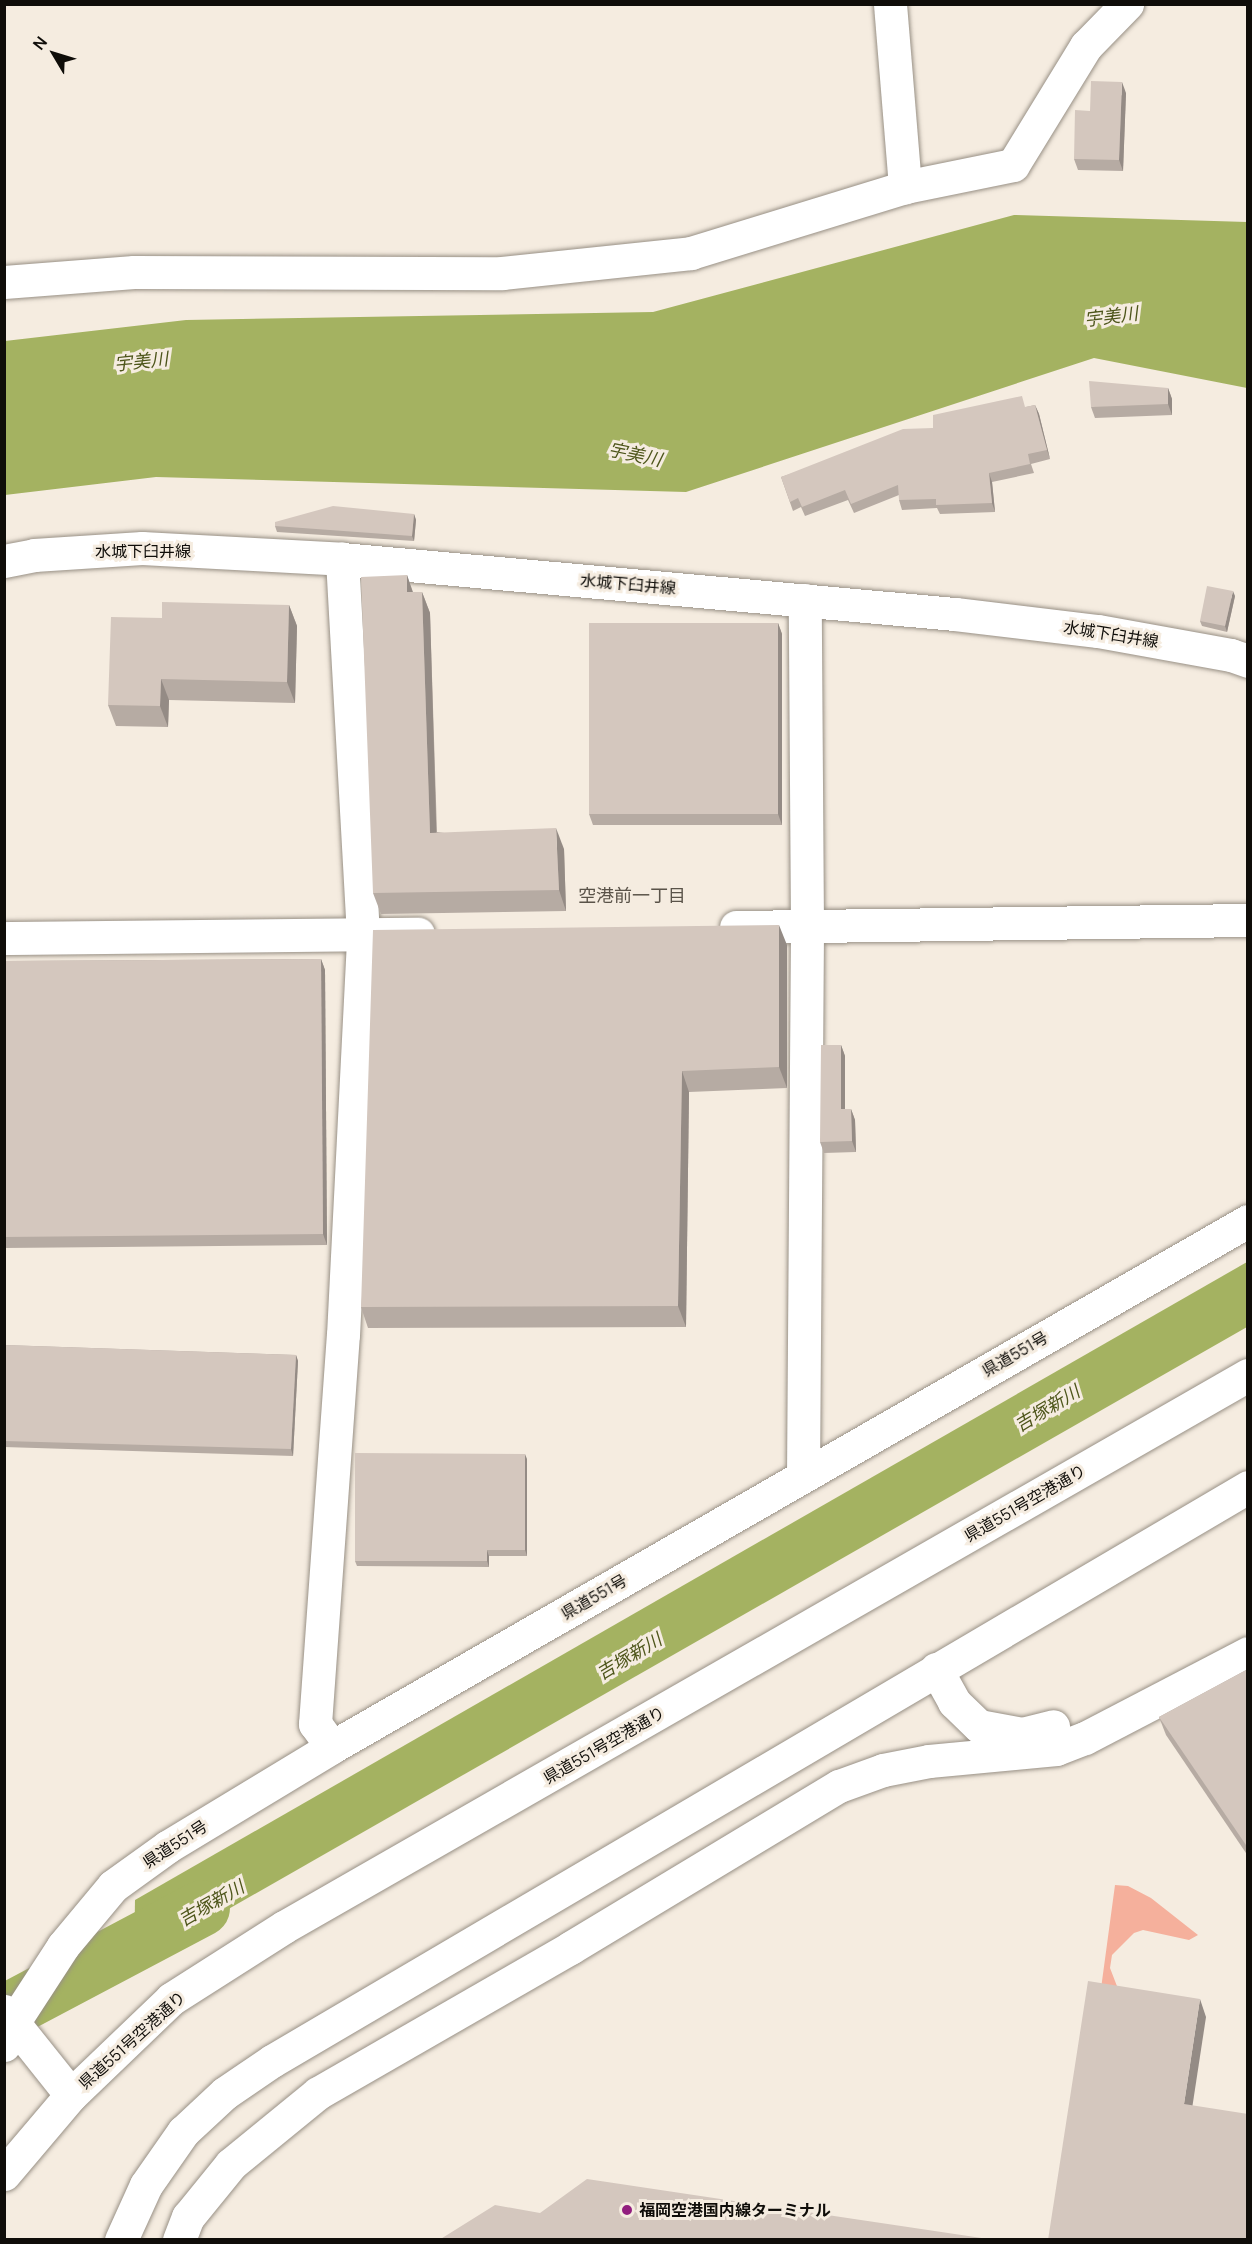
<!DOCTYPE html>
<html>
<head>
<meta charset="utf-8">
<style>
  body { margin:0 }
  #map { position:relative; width:1252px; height:2244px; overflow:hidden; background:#f5ece0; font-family:Manrope,"Noto Sans JP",sans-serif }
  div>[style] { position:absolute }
  .green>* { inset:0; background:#f5b09c }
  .water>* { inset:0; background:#a4b261 }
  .river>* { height:56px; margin:-28px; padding:0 28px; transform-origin:28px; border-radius:28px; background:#a4b261 }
  .roads { filter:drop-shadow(0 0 2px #989085) drop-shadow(0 0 2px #989085) }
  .street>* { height:33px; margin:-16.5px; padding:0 16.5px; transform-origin:16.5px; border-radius:16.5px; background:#fff }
  .secondary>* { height:33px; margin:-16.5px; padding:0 16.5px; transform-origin:16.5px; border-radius:16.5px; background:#fff }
  .wall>* { inset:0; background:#b6aba3 }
  .shaded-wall>* { inset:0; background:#948b85 }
  .building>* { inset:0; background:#d4c7be }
  .dots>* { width:16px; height:16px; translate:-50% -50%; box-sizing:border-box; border:3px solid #f5ece0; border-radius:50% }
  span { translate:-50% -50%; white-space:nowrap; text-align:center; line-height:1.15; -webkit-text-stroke:6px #f5ece0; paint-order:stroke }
  .street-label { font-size:16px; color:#0f0d09 }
  .poi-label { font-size:16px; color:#0f0d09; font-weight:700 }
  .left { translate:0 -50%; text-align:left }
  .water-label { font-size:18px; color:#4d551a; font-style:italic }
  .neighbourhood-label { font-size:18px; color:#5a5349 }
  .frame { position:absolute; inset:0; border:6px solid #0f0d09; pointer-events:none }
  .north { position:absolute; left:24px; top:24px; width:60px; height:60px; -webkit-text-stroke:4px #f5ece0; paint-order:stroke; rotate:308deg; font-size:16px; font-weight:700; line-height:24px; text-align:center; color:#0f0d09 }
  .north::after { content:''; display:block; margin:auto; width:21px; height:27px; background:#0f0d09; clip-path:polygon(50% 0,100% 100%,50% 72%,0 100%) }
</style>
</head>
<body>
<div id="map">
  <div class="green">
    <div style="clip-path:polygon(1115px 1885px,1128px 1886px,1151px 1898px,1198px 1935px,1189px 1940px,1143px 1930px,1134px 1933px,1112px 1955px,1110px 1968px,1120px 1994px,1100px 1996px)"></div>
  </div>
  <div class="water">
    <div style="clip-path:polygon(1014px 215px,1247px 222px,1247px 388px,1094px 358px,686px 492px,156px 477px,5px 495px,5px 341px,186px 320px,653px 312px)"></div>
    <div style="clip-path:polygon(1247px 1262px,1247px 1327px,134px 1963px,135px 1900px)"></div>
  </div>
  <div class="river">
    <div style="left:4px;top:2013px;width:224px;rotate:-27.9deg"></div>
  </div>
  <div class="roads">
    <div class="street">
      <div style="left:890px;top:4px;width:184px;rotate:85.3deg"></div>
      <div style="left:4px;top:282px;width:130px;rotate:-4.4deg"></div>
      <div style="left:134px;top:272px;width:368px;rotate:0.2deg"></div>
      <div style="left:502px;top:273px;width:190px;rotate:-6deg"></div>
      <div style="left:691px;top:253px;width:224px;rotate:-17.1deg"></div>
      <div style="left:905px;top:187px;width:110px;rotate:-11.5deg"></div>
      <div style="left:1013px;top:165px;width:140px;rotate:-58.5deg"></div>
      <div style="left:1086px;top:46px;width:59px;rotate:-45.7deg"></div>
      <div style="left:736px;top:927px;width:512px;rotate:-0.78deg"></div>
      <div style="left:4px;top:938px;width:414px;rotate:-0.6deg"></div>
      <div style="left:803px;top:1476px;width:550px;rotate:-89.58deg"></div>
      <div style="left:807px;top:926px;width:326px;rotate:-90.4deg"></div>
      <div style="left:332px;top:1747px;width:29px;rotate:-126deg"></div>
      <div style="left:315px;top:1724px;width:390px;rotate:-85.9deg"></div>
      <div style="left:343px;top:1335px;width:400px;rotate:-87.1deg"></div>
      <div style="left:363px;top:935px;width:377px;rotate:-93.2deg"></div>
    </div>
    <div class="secondary">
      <div style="left:4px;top:561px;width:31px;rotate:-11deg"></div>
      <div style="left:34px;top:555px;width:108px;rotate:-3.7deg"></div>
      <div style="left:142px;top:548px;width:200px;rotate:3.1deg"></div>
      <div style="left:342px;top:559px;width:615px;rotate:5.13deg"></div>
      <div style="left:955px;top:614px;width:144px;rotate:6.8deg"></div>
      <div style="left:1098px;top:631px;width:135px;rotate:10.2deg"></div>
      <div style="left:1231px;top:655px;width:18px;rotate:19deg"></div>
      <div style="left:936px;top:1669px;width:38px;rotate:61deg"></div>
      <div style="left:954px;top:1702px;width:35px;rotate:44deg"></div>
      <div style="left:979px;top:1726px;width:44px;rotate:10.5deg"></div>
      <div style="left:1022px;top:1734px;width:32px;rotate:-14deg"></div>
      <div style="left:4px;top:2011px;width:107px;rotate:51.4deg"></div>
      <div style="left:4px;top:2045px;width:27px;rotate:-66deg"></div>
      <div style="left:15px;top:2020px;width:88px;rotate:-57deg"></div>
      <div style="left:63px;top:1946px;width:78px;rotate:-50.2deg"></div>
      <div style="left:113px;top:1886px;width:67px;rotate:-35.8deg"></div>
      <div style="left:167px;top:1847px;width:193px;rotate:-31.2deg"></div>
      <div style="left:332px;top:1747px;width:1056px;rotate:-29.87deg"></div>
      <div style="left:4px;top:2174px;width:104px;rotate:-49.7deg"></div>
      <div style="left:71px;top:2095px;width:139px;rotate:-43.8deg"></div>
      <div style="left:171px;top:1999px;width:134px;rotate:-32.5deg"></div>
      <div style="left:284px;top:1927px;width:1111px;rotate:-29.8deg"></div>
      <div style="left:121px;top:2240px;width:60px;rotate:-65.6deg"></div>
      <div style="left:146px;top:2185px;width:65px;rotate:-55.1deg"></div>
      <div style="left:183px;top:2132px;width:57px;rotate:-42.9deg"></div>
      <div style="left:225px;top:2093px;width:57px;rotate:-34.2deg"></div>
      <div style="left:272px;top:2061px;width:1132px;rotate:-30.46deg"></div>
      <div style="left:179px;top:2240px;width:25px;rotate:-69deg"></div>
      <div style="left:188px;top:2217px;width:68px;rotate:-50.9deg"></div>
      <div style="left:231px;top:2164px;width:112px;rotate:-39.2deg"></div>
      <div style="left:318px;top:2093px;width:291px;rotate:-29.9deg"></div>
      <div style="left:570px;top:1948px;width:314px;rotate:-31.1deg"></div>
      <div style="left:839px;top:1786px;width:47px;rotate:-20deg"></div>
      <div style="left:883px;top:1770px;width:47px;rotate:-11.1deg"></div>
      <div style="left:929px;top:1761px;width:128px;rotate:-5.4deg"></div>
      <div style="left:1056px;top:1749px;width:31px;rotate:-21deg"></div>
      <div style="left:1085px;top:1738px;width:184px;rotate:-27.5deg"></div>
    </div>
  </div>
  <div class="wall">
    <div style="clip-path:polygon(1126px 93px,1123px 171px,1078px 170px,1074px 159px,1090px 111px)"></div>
    <div style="clip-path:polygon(1168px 388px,1172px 399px,1172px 415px,1095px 418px,1091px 407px)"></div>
    <div style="clip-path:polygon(1035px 405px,1039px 414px,1050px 459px,1031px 464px,1034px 473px,992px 482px,995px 512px,940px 514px,937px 508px,902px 510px,899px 500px,899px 495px,854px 513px,848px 500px,805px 516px,801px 507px,793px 511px,781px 477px,933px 428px)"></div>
    <div style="clip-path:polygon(414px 514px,416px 520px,414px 541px,277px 532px,275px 526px)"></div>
    <div style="clip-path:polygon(407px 575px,413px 592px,422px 592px,430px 613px,437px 832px,564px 849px,566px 911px,381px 914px,373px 893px)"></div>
    <div style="clip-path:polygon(1235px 596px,1227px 632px,1202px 626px,1200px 621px)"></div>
    <div style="clip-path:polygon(289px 605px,297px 626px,295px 703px,169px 700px,168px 727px,116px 726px,108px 705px,162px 618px)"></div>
    <div style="clip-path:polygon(778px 623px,782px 634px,782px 825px,593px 825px,589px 814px)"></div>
    <div style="clip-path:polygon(787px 945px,787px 1088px,689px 1092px,686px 1327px,368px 1328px,361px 1307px)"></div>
    <div style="clip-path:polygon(321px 959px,325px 970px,327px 1245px,4px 1248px,4px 961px)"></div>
    <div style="clip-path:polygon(841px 1045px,845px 1056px,845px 1109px,851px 1109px,855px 1120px,856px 1152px,824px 1153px,820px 1142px)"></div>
    <div style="clip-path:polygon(4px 1345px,296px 1355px,298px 1361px,293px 1456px,4px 1447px)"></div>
    <div style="clip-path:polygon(527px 1459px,527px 1556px,489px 1556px,489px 1567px,357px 1566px,355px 1561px)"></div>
    <div style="clip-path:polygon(1248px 1669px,1248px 1856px,1166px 1735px,1159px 1717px)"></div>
  </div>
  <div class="shaded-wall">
    <div style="clip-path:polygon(1122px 82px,1126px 93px,1123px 171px,1119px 160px)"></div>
    <div style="clip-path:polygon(1168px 388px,1172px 399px,1172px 415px,1168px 404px)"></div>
    <div style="clip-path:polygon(1035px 405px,1039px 414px,1050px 459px,1047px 450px)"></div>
    <div style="clip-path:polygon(989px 473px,992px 482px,995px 512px,992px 503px)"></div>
    <div style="clip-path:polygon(414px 514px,416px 520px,414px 541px,412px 536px)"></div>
    <div style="clip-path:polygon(407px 575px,414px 596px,407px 592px)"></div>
    <div style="clip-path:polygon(1233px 591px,1235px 596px,1227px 632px,1225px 626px)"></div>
    <div style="clip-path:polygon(422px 592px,430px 613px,437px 854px,430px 833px)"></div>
    <div style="clip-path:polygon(289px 605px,297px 626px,295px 703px,287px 682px)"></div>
    <div style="clip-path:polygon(778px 623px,782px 634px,782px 825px,778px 814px)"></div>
    <div style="clip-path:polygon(161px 679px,169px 700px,168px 727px,160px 706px)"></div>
    <div style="clip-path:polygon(556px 828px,564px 849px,566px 911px,559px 890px)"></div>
    <div style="clip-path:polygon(779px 925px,787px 945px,787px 1088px,779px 1067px)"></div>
    <div style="clip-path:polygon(321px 959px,325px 970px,327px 1245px,323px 1234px)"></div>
    <div style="clip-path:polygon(841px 1045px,845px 1056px,845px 1120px,841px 1109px)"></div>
    <div style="clip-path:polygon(682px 1071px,689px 1092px,686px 1327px,678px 1306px)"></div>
    <div style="clip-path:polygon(851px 1109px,855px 1120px,856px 1152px,852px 1141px)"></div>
    <div style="clip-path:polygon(296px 1355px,298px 1361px,293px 1456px,291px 1449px)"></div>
    <div style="clip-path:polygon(525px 1454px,527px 1459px,527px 1556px,525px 1550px)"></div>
    <div style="clip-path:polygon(487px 1550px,489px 1556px,489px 1567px,487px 1561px)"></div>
    <div style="clip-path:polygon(1200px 1999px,1206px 2017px,1190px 2122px,1184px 2104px)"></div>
  </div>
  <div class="building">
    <div style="clip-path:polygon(1091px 81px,1122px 82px,1119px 160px,1074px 159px,1075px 110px,1090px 111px)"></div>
    <div style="clip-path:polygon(1089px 381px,1168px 388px,1168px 404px,1091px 407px)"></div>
    <div style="clip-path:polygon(1022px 396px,1025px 407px,1035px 405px,1047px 450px,1028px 454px,1030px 464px,989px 473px,992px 503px,936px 505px,936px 499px,899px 500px,898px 485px,851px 504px,845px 490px,802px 507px,798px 498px,790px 502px,781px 477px,903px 429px,933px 428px,933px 415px)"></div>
    <div style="clip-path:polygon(333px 506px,414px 514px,412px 536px,275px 526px,275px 522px)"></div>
    <div style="clip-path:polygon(407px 575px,407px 592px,422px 592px,430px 833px,556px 828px,559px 890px,373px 893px,361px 577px)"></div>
    <div style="clip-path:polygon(1207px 586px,1233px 591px,1225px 626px,1200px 621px)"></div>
    <div style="clip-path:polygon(162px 602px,289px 605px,287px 682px,161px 679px,160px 706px,108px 705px,111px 617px,162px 618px)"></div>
    <div style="clip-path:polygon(589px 623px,778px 623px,778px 814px,589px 814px)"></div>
    <div style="clip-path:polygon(779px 925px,779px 1067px,682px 1071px,678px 1306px,361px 1307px,373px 930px)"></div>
    <div style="clip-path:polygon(321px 959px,323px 1234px,4px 1237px,4px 961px)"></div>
    <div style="clip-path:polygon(821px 1045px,841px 1045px,841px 1109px,851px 1109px,852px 1141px,820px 1142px)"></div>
    <div style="clip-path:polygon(4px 1345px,296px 1355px,291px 1449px,4px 1441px)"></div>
    <div style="clip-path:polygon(355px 1453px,525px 1454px,525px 1550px,487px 1550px,487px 1561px,355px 1561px)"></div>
    <div style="clip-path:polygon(1248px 1669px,1248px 1848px,1159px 1717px)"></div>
    <div style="clip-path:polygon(1088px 1981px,1200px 1999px,1184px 2104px,1248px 2114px,1248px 2240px,1048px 2240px)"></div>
    <div style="clip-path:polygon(587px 2179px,995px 2240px,439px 2240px,495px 2205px,540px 2213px)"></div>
  </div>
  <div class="dots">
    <div style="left:627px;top:2210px;background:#921e7e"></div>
  </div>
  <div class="street-label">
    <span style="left:143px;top:551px">水城下臼井線</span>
    <span style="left:628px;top:584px;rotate:5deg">水城下臼井線</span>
    <span style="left:1111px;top:634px;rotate:9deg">水城下臼井線</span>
    <span style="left:1015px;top:1354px;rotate:-30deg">県道551号</span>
    <span style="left:1025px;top:1503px;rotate:-30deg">県道551号空港通り</span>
    <span style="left:594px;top:1597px;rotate:-30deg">県道551号</span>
    <span style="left:604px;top:1745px;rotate:-30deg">県道551号空港通り</span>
    <span style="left:175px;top:1844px;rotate:-33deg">県道551号</span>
    <span style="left:132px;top:2040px;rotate:-42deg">県道551号空港通り</span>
  </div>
  <div class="poi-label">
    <span class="left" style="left:639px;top:2210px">福岡空港国内線ターミナル</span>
  </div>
  <div class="water-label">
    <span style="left:1111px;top:316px;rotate:-7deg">宇美川</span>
    <span style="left:141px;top:361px;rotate:-6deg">宇美川</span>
    <span style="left:635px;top:454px;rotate:12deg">宇美川</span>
    <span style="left:1047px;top:1408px;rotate:-31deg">吉塚新川</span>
    <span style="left:629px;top:1656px;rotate:-31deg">吉塚新川</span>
    <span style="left:211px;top:1903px;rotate:-30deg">吉塚新川</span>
  </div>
  <div class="neighbourhood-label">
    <span style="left:632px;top:895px">空港前一丁目</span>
  </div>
  <div class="frame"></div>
  <div class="north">N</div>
</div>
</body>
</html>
